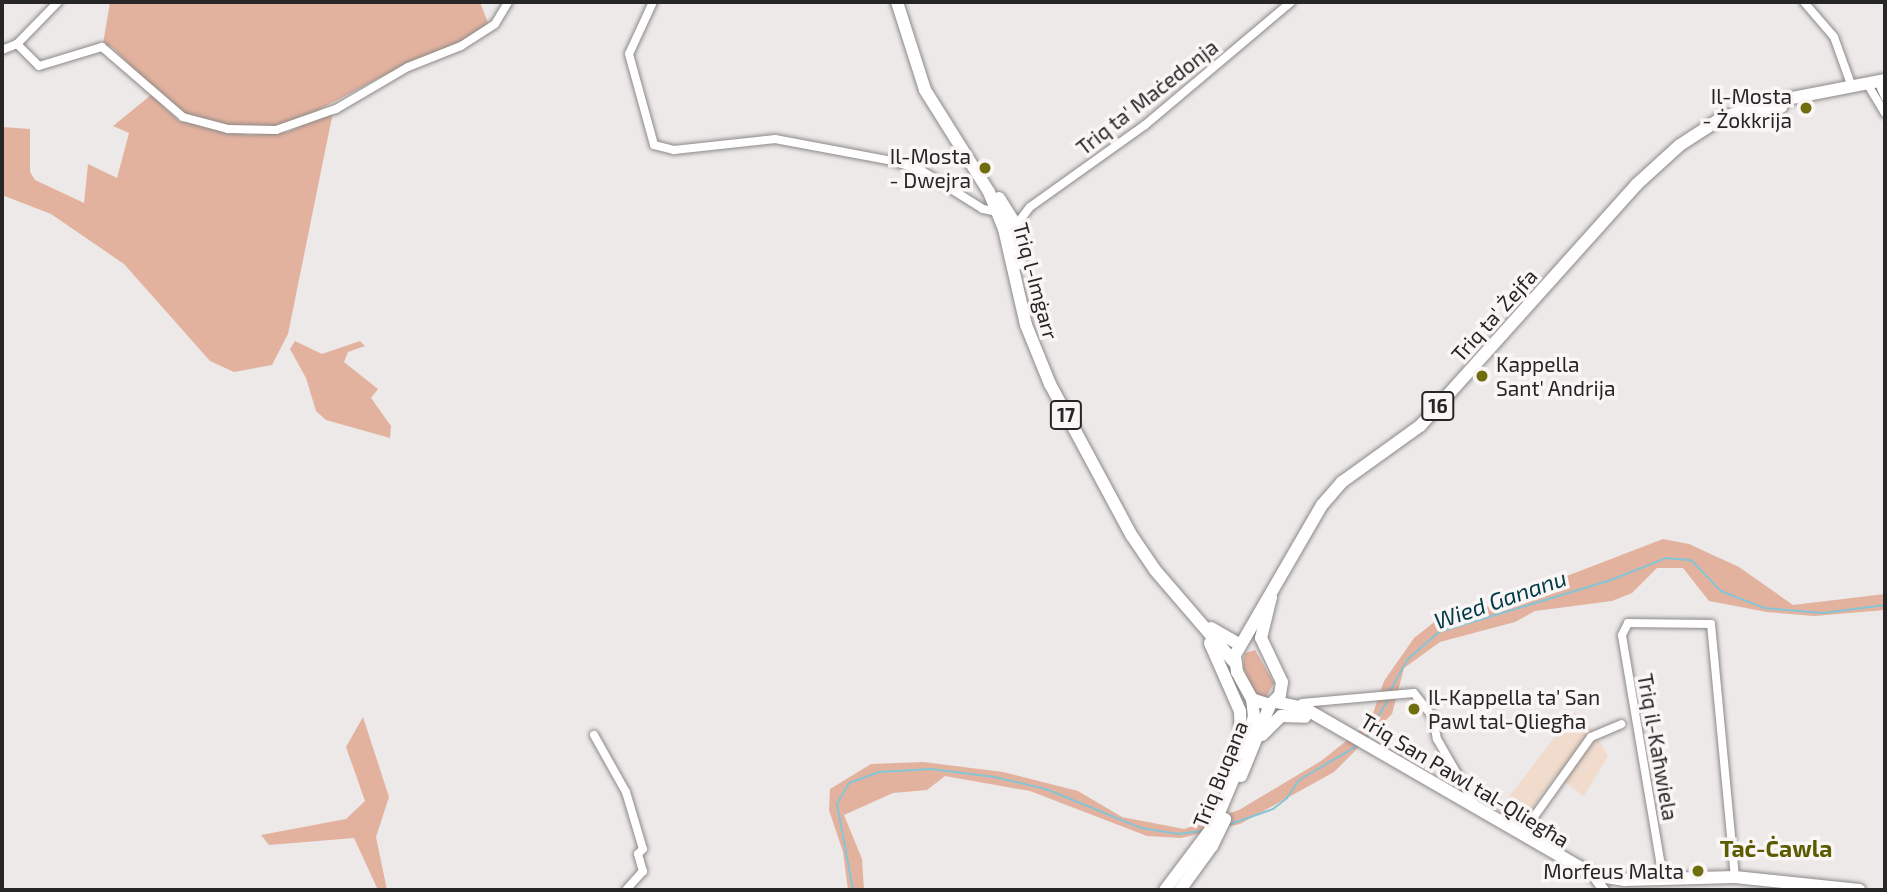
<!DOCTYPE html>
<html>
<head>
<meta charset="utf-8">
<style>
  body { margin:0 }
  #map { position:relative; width:1887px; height:892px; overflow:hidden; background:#ece9e8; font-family:"Exo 2",sans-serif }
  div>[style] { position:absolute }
  .industrial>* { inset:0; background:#f0dbcd }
  .green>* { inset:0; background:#e3b29f }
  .stream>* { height:2px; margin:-1px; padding:0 1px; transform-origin:1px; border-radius:1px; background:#84c5d6 }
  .roads { filter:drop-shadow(0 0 2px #8c8988) drop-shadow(0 0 2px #8c8988) }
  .minor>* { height:8px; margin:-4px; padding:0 4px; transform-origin:4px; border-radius:4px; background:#fff }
  .tertiary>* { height:10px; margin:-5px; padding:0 5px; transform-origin:5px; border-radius:5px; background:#fff }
  .primary>* { height:12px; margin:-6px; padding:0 6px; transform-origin:6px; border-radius:6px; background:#fff }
  .dots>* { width:19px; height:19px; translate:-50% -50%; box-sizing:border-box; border:4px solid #faf6f5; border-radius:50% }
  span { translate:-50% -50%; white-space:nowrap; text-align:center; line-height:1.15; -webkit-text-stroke:7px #faf6f5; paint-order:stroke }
  .shield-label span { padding:2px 5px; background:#faf6f5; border:2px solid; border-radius:5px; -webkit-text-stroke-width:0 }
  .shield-label { font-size:19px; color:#272626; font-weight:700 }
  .poi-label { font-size:21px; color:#272626 }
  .right { translate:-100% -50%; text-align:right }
  .left { translate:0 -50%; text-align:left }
  .street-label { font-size:21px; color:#272626 }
  .water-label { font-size:23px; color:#003c49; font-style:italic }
  .neighbourhood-label { font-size:23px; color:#5b5b00; font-weight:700 }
  .frame { position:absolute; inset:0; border:4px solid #272626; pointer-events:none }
</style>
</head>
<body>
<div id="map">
  <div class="industrial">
    <div style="clip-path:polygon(1574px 712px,1592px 729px,1608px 756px,1584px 796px,1555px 775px,1521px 827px,1498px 811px)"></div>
  </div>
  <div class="green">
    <div style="clip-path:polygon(110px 2px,480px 2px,488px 23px,464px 45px,400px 67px,290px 125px,257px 129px,231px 127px,176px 112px,113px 48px,103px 44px)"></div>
    <div style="clip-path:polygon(151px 95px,179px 121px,249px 135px,288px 132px,333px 112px,288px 334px,272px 365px,234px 372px,210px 361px,124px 264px,51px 214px,2px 195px,2px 127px,30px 129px,30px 172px,35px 180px,84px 203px,88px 164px,117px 178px,129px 133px,113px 126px)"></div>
    <div style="clip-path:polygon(295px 341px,322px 354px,360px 341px,365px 346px,348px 352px,344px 362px,378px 389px,371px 398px,391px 426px,390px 438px,326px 420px,316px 411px,306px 378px,290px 349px)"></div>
    <div style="clip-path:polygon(1663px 539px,1689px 544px,1739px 567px,1793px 605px,1885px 594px,1885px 610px,1814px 616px,1767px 612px,1709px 601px,1683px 568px,1657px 568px,1632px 593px,1612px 601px,1535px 611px,1515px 622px,1440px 642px,1404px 668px,1392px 714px,1334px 772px,1240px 824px,1181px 838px,1147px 836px,1030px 791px,945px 776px,927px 790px,893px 793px,844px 815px,862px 859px,864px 890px,848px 890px,843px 852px,829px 810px,830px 789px,871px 764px,923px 762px,1003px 772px,1078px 791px,1122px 817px,1184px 829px,1239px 810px,1321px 761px,1370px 722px,1384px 681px,1414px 638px,1451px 609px,1489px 606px)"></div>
    <div style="clip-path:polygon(1255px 650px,1274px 683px,1265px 699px,1254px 692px,1243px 667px,1245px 653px)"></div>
    <div style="clip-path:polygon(363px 717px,389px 797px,376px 837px,387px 890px,378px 890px,354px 838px,269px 845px,261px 835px,346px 819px,365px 801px,346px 747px)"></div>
  </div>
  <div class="stream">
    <div style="left:1390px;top:691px;width:37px;rotate:-61deg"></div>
    <div style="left:1408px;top:659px;width:41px;rotate:-41.1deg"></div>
    <div style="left:1439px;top:632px;width:180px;rotate:-16.8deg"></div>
    <div style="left:1611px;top:580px;width:59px;rotate:-21.8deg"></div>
    <div style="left:1666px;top:558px;width:25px;rotate:5deg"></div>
    <div style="left:1691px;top:560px;width:43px;rotate:45.9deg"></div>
    <div style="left:1721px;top:591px;width:46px;rotate:21.6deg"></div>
    <div style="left:1764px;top:608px;width:59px;rotate:4.8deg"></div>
    <div style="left:1823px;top:613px;width:63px;rotate:-7.4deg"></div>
    <div style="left:1366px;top:737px;width:43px;rotate:-59.3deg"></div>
    <div style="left:1228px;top:825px;width:48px;rotate:-19.6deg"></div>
    <div style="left:1273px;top:809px;width:18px;rotate:-38deg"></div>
    <div style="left:1287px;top:798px;width:22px;rotate:-56deg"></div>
    <div style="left:1299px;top:780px;width:67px;rotate:-30.4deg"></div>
    <div style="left:853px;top:890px;width:87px;rotate:-100.5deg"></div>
    <div style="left:837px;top:804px;width:24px;rotate:-60deg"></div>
    <div style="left:849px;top:783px;width:32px;rotate:-20deg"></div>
    <div style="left:879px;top:772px;width:52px;rotate:-3.3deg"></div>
    <div style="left:931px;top:769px;width:64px;rotate:7.2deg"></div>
    <div style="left:994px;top:777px;width:53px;rotate:13deg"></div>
    <div style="left:1046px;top:789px;width:103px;rotate:22.3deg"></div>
    <div style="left:1141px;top:828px;width:36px;rotate:9deg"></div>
    <div style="left:1177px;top:834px;width:25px;rotate:-7deg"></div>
  </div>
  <div class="roads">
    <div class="minor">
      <div style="left:653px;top:2px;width:57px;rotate:114.8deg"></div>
      <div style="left:629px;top:54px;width:94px;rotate:74.6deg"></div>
      <div style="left:654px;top:145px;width:21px;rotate:14deg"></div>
      <div style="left:674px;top:150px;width:102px;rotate:-6.2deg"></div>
      <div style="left:775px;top:139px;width:119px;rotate:10.6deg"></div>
      <div style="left:892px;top:161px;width:28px;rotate:17deg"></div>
      <div style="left:919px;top:169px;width:75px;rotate:32deg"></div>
      <div style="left:983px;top:209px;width:14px;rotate:12deg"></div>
      <div style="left:1804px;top:2px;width:46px;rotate:49.4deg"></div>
      <div style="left:1834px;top:37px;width:53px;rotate:70.2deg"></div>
      <div style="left:17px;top:44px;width:31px;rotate:45deg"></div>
      <div style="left:39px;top:66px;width:66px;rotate:-16.8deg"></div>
      <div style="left:102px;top:47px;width:107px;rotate:40.8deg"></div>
      <div style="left:183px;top:117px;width:47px;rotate:14.9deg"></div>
      <div style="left:228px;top:129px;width:48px;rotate:1.2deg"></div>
      <div style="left:276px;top:130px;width:64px;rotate:-19.3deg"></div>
      <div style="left:336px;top:109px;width:83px;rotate:-30.3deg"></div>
      <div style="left:408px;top:67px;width:57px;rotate:-21.6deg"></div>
      <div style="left:461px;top:46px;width:40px;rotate:-32.9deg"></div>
      <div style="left:495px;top:24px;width:26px;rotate:-59deg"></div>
      <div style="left:2px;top:50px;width:16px;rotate:-22deg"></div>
      <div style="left:17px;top:44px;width:59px;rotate:-45.7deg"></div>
      <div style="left:1868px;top:85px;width:33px;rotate:59deg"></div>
      <div style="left:1881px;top:88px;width:10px;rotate:66deg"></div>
      <div style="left:1014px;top:228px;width:26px;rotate:-53deg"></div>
      <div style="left:1030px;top:207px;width:141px;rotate:-35.5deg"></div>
      <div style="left:1145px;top:125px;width:191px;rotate:-40.1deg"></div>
      <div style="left:1302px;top:703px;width:112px;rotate:-5.1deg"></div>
      <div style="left:1414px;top:693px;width:31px;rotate:52deg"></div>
      <div style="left:1433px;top:717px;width:22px;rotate:80deg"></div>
      <div style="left:1437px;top:739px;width:74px;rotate:60deg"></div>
      <div style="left:594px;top:735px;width:65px;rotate:60.7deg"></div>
      <div style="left:626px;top:792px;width:59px;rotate:73.4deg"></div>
      <div style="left:643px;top:849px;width:7px;rotate:135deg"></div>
      <div style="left:638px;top:854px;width:18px;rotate:74deg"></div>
      <div style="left:643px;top:871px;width:25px;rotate:132deg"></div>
      <div style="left:1521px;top:835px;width:120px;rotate:-54.5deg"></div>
      <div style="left:1591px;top:737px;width:33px;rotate:-23deg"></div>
      <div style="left:1663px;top:878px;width:246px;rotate:-99.6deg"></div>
      <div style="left:1622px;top:635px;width:13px;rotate:-63deg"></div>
      <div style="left:1628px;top:623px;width:83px;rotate:0.7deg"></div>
      <div style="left:1711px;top:624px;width:254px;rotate:84.6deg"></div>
    </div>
    <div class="tertiary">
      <div style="left:1593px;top:875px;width:19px;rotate:54deg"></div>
    </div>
    <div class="primary">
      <div style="left:897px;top:2px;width:92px;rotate:72.3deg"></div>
      <div style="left:925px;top:90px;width:120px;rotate:57.9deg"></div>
      <div style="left:989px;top:192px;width:40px;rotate:68deg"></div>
      <div style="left:1004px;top:229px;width:98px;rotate:77.1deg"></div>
      <div style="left:1026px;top:325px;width:64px;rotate:67.9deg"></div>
      <div style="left:1050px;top:384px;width:173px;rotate:61.7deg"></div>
      <div style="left:1132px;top:536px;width:41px;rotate:55.9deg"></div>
      <div style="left:1155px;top:570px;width:121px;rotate:49.3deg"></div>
      <div style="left:1741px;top:119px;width:42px;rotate:-16.7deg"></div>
      <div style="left:999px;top:198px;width:25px;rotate:58deg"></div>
      <div style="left:1012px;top:219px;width:45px;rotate:79.7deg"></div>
      <div style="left:1271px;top:597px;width:42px;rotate:103.7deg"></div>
      <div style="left:1261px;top:638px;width:49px;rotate:64.5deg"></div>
      <div style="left:1282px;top:682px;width:13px;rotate:99deg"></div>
      <div style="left:1280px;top:695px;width:14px;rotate:135deg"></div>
      <div style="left:1270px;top:705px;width:19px;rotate:-162deg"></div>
      <div style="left:1252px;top:699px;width:31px;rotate:-119deg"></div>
      <div style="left:1237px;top:672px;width:17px;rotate:-97deg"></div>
      <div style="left:1235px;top:655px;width:173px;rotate:-59.9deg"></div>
      <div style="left:1322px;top:505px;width:30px;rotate:-49deg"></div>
      <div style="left:1342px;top:482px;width:96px;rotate:-35.7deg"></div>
      <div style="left:1420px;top:426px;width:324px;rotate:-48.1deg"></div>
      <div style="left:1636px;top:185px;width:59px;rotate:-42.3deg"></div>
      <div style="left:1680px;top:145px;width:48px;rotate:-33deg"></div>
      <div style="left:1720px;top:119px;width:39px;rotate:-21deg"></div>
      <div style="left:1756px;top:105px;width:131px;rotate:-11deg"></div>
      <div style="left:1211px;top:628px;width:34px;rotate:30deg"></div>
      <div style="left:1210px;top:643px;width:74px;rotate:66.2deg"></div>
      <div style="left:1240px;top:711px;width:33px;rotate:88deg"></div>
      <div style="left:1241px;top:744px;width:37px;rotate:103deg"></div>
      <div style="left:1276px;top:702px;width:29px;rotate:12deg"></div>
      <div style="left:1304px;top:708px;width:334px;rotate:30deg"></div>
      <div style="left:1593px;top:875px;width:31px;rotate:9deg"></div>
      <div style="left:1624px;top:880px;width:111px;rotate:-1.5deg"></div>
      <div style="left:1735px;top:877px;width:125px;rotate:6deg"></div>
      <div style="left:1262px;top:735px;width:27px;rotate:-45deg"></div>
      <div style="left:1281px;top:716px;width:24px;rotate:2deg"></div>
      <div style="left:1246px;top:748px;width:32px;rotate:-76deg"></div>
      <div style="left:1254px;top:717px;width:18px;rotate:-96deg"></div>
      <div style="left:1241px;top:776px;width:77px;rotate:-67.8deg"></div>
      <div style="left:1165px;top:890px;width:81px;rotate:-53deg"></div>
      <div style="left:1214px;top:825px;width:54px;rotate:-67.2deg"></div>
      <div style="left:1180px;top:890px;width:54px;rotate:-54deg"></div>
      <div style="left:1212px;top:846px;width:30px;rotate:-64deg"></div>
    </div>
  </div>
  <div class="dots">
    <div style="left:1806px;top:108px;background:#6e6e0f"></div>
    <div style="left:985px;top:168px;background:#6e6e0f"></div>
    <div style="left:1482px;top:376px;background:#6e6e0f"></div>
    <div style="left:1414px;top:709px;background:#6e6e0f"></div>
    <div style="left:1698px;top:871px;background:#6e6e0f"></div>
  </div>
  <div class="shield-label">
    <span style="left:1438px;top:406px">16</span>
    <span style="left:1066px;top:415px">17</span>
  </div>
  <div class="poi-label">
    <span class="right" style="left:1792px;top:108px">Il-Mosta<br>- Żokkrija</span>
    <span class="right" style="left:971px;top:168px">Il-Mosta<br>- Dwejra</span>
    <span class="left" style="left:1496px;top:376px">Kappella<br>Sant' Andrija</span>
    <span class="left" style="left:1428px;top:709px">Il-Kappella ta' San<br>Pawl tal-Qliegħa</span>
    <span class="right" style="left:1684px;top:871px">Morfeus Malta</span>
  </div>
  <div class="street-label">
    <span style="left:1147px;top:97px;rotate:-38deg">Triq ta' Maċedonja</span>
    <span style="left:1036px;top:281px;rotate:75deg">Triq l-Imġarr</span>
    <span style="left:1494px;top:315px;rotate:-48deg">Triq ta' Żejfa</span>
    <span style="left:1658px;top:747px;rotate:80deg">Triq il-Kaħwiela</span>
    <span style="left:1220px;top:774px;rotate:-68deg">Triq Buqana</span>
    <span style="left:1465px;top:780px;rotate:31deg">Triq San Pawl tal-Qliegħa</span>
  </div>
  <div class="water-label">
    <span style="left:1500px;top:599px;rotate:-19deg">Wied Gananu</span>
  </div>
  <div class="neighbourhood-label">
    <span style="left:1776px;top:848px">Taċ-Ċawla</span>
  </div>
  <div class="frame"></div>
</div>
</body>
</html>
